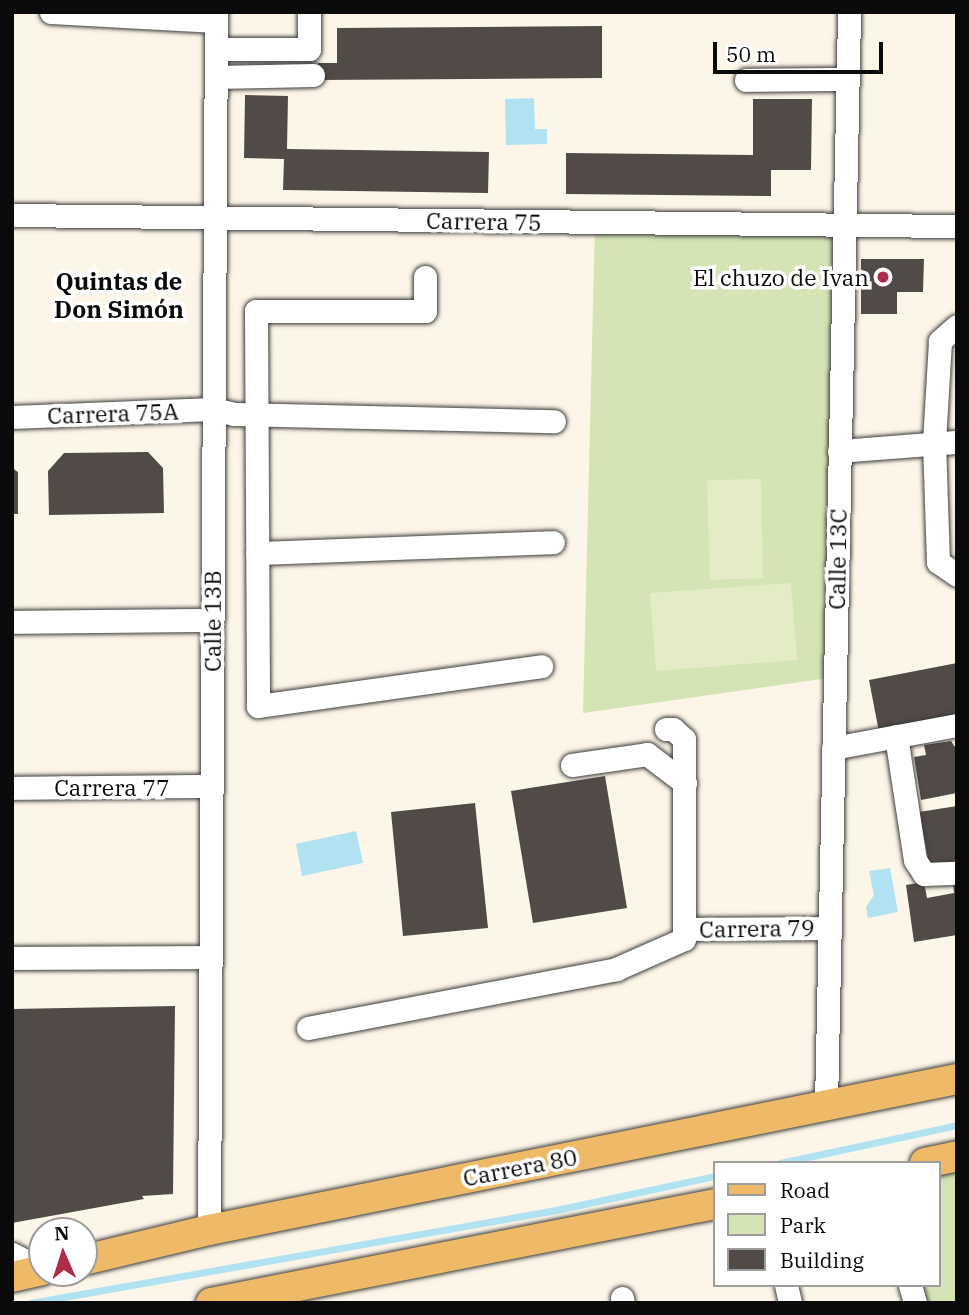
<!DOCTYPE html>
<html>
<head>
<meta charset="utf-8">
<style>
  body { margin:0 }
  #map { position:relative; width:969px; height:1315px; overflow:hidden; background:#fdf6e8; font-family:"IBM Plex Serif",serif }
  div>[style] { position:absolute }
  .green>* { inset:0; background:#d4e4b5 }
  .pitch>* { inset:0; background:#e4ecc6 }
  .water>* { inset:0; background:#b1e2f1 }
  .stream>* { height:7px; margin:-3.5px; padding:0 3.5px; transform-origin:3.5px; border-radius:3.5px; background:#b1e2f1 }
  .building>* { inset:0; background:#514a47 }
  .roads { filter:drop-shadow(0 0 2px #3d3d3d) drop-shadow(0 0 2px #3d3d3d) }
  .minor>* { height:23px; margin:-11.5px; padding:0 11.5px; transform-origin:11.5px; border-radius:11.5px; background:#fff }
  .major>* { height:30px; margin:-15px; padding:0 15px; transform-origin:15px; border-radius:15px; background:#eeba67 }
  .dots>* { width:19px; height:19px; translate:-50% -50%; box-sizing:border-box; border:4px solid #fff; border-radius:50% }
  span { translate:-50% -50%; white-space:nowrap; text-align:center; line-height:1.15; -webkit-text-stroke:7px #fff; paint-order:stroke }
  .street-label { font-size:23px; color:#0a0a0a }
  .poi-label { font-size:23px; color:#0a0a0a }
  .right { translate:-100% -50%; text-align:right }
  .neighbourhood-label { font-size:24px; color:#0a0a0a; font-weight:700 }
  .frame { position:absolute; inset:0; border:14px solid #0a0a0a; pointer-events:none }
  .legend { position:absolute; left:713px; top:1161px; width:228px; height:126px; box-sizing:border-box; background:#fff; border:2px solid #9d9d9d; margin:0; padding:9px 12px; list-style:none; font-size:21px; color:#0a0a0a }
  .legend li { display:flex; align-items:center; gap:14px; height:35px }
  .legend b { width:35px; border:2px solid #9d9d9d }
  .north { position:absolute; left:28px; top:1217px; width:70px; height:70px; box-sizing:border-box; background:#fff; border:2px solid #9d9d9d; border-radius:50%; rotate:357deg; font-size:19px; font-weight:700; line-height:28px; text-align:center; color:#0a0a0a }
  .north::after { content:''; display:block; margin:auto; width:24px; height:32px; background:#ae2d46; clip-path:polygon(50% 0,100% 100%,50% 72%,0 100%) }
  .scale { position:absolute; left:713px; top:42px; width:170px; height:32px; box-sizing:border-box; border:4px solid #0a0a0a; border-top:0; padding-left:9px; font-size:21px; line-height:24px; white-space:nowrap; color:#0a0a0a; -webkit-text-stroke:5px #fff; paint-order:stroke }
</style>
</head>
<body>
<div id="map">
  <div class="green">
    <div style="clip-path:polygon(595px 222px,844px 224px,835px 677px,583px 713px)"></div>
    <div style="clip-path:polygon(957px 1156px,957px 1303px,915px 1303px,910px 1285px,939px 1285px,939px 1163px)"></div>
  </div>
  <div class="pitch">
    <div style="clip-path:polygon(761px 479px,763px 578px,710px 580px,707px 480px)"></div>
    <div style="clip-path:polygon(791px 583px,797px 660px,656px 671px,650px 593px)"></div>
  </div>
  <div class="water">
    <div style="clip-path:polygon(534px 98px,535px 129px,547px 129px,547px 144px,506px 145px,505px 99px)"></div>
    <div style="clip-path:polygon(356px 831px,363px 863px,302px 876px,296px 844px)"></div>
    <div style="clip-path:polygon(890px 868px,898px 912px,868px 918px,866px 907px,874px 895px,869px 871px)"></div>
  </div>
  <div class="stream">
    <div style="left:780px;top:1163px;width:181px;rotate:-12.1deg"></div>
    <div style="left:30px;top:1303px;width:534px;rotate:-10.03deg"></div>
    <div style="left:556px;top:1210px;width:163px;rotate:-12.1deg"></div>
  </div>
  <div class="building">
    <div style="clip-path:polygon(602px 26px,602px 78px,318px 80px,318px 63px,337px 63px,337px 28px)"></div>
    <div style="clip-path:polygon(245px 95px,288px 96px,287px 149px,489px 152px,488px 193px,283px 190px,284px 159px,244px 158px)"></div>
    <div style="clip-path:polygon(753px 99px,812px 99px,811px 170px,771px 170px,771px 196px,566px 194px,566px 153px,753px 155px)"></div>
    <div style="clip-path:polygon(861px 259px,924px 259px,923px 292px,897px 292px,897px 314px,861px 314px)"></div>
    <div style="clip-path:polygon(148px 452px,163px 468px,164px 513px,49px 515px,48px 471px,64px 453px)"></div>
    <div style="clip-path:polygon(12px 468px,18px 472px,18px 514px,12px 514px)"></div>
    <div style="clip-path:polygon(957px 663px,957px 718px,879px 732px,869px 680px)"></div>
    <div style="clip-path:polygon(951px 741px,957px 750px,957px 793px,921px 800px,914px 757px,926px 755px,924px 745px)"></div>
    <div style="clip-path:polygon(605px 776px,627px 908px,533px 923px,511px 791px)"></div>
    <div style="clip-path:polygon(475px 803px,488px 928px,403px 936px,391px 812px)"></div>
    <div style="clip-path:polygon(957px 806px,957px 865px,930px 869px,919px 812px)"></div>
    <div style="clip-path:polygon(924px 882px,927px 898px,954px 893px,953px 883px,957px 882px,957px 935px,914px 942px,906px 885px)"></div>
    <div style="clip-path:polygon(175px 1006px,173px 1194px,142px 1196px,144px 1199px,12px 1223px,12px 1009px)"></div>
  </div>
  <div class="roads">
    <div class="minor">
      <div style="left:51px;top:12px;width:165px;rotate:3.1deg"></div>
      <div style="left:216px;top:49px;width:93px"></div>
      <div style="left:309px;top:49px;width:37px;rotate:-90deg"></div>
      <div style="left:216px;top:77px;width:97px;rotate:-1.2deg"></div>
      <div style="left:746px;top:80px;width:101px;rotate:-0.6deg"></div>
      <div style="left:12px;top:215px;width:945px;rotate:0.67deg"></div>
      <div style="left:425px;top:277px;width:34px;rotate:90deg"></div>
      <div style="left:425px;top:311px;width:169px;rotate:180deg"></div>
      <div style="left:256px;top:311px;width:395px;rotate:89.7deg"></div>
      <div style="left:258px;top:706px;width:286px;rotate:-8deg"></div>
      <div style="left:957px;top:326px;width:23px;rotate:139deg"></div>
      <div style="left:940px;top:341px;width:101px;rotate:93.4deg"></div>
      <div style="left:934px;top:442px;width:120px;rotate:88.1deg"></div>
      <div style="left:938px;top:562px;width:23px;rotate:34deg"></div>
      <div style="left:12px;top:417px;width:201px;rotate:-2.3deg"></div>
      <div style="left:213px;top:409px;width:22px;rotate:13deg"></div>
      <div style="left:234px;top:414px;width:320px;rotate:1.3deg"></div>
      <div style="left:839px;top:451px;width:118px;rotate:-4.4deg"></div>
      <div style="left:257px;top:553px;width:296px;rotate:-2.1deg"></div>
      <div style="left:12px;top:622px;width:200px;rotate:-0.6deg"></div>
      <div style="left:896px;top:736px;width:125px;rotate:81.3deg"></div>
      <div style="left:915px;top:860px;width:17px;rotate:57deg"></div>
      <div style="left:924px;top:874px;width:33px;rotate:-2deg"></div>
      <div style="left:833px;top:748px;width:126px;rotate:-10.5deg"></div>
      <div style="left:572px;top:765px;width:76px;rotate:-8.3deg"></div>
      <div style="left:647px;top:754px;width:48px;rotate:37.3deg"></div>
      <div style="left:12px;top:788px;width:199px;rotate:-0.6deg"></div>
      <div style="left:685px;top:929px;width:144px;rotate:-0.4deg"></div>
      <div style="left:12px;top:958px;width:198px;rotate:-0.3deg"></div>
      <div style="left:308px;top:1028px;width:314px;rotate:-10.8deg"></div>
      <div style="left:616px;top:969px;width:74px;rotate:-23.8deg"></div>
      <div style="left:684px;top:939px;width:200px;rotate:-90deg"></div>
      <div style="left:684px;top:739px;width:15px;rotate:-138deg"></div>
      <div style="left:673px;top:729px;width:7px;rotate:180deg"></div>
      <div style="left:826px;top:1105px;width:1093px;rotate:-88.79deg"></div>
      <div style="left:209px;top:1230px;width:1218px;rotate:-89.67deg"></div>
      <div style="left:12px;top:1254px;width:34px;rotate:27deg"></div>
      <div style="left:786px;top:1285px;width:18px;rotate:77deg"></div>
      <div style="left:910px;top:1285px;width:19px;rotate:74deg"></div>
      <div style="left:622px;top:1298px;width:5px;rotate:79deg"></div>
    </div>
    <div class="major">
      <div style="left:925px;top:1163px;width:33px;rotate:-12deg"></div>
      <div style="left:84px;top:1260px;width:129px;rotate:-13.5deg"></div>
      <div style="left:209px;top:1230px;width:763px;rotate:-11.41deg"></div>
      <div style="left:12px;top:1277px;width:31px;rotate:-13deg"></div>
      <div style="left:211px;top:1303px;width:514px;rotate:-11.11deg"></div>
    </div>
  </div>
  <div class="dots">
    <div style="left:883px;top:277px;background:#ae2d46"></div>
  </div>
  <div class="street-label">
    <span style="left:484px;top:221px;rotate:1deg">Carrera 75</span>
    <span style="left:113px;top:413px;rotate:-2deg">Carrera 75A</span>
    <span style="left:837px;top:559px;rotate:-89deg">Calle 13C</span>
    <span style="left:212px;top:621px;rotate:-90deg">Calle 13B</span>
    <span style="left:112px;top:787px">Carrera 77</span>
    <span style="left:757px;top:928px;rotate:-1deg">Carrera 79</span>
    <span style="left:520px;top:1167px;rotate:-11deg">Carrera 80</span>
  </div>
  <div class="poi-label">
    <span class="right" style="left:869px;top:277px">El chuzo de Ivan</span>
  </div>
  <div class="neighbourhood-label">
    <span style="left:119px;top:296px">Quintas de<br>Don Simón</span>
  </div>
  <div class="frame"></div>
  <ul class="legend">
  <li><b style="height:9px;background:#eeba67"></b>Road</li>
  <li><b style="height:19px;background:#d4e4b5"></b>Park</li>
  <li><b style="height:19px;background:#514a47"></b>Building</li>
  </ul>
  <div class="north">N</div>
  <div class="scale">50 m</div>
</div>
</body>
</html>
